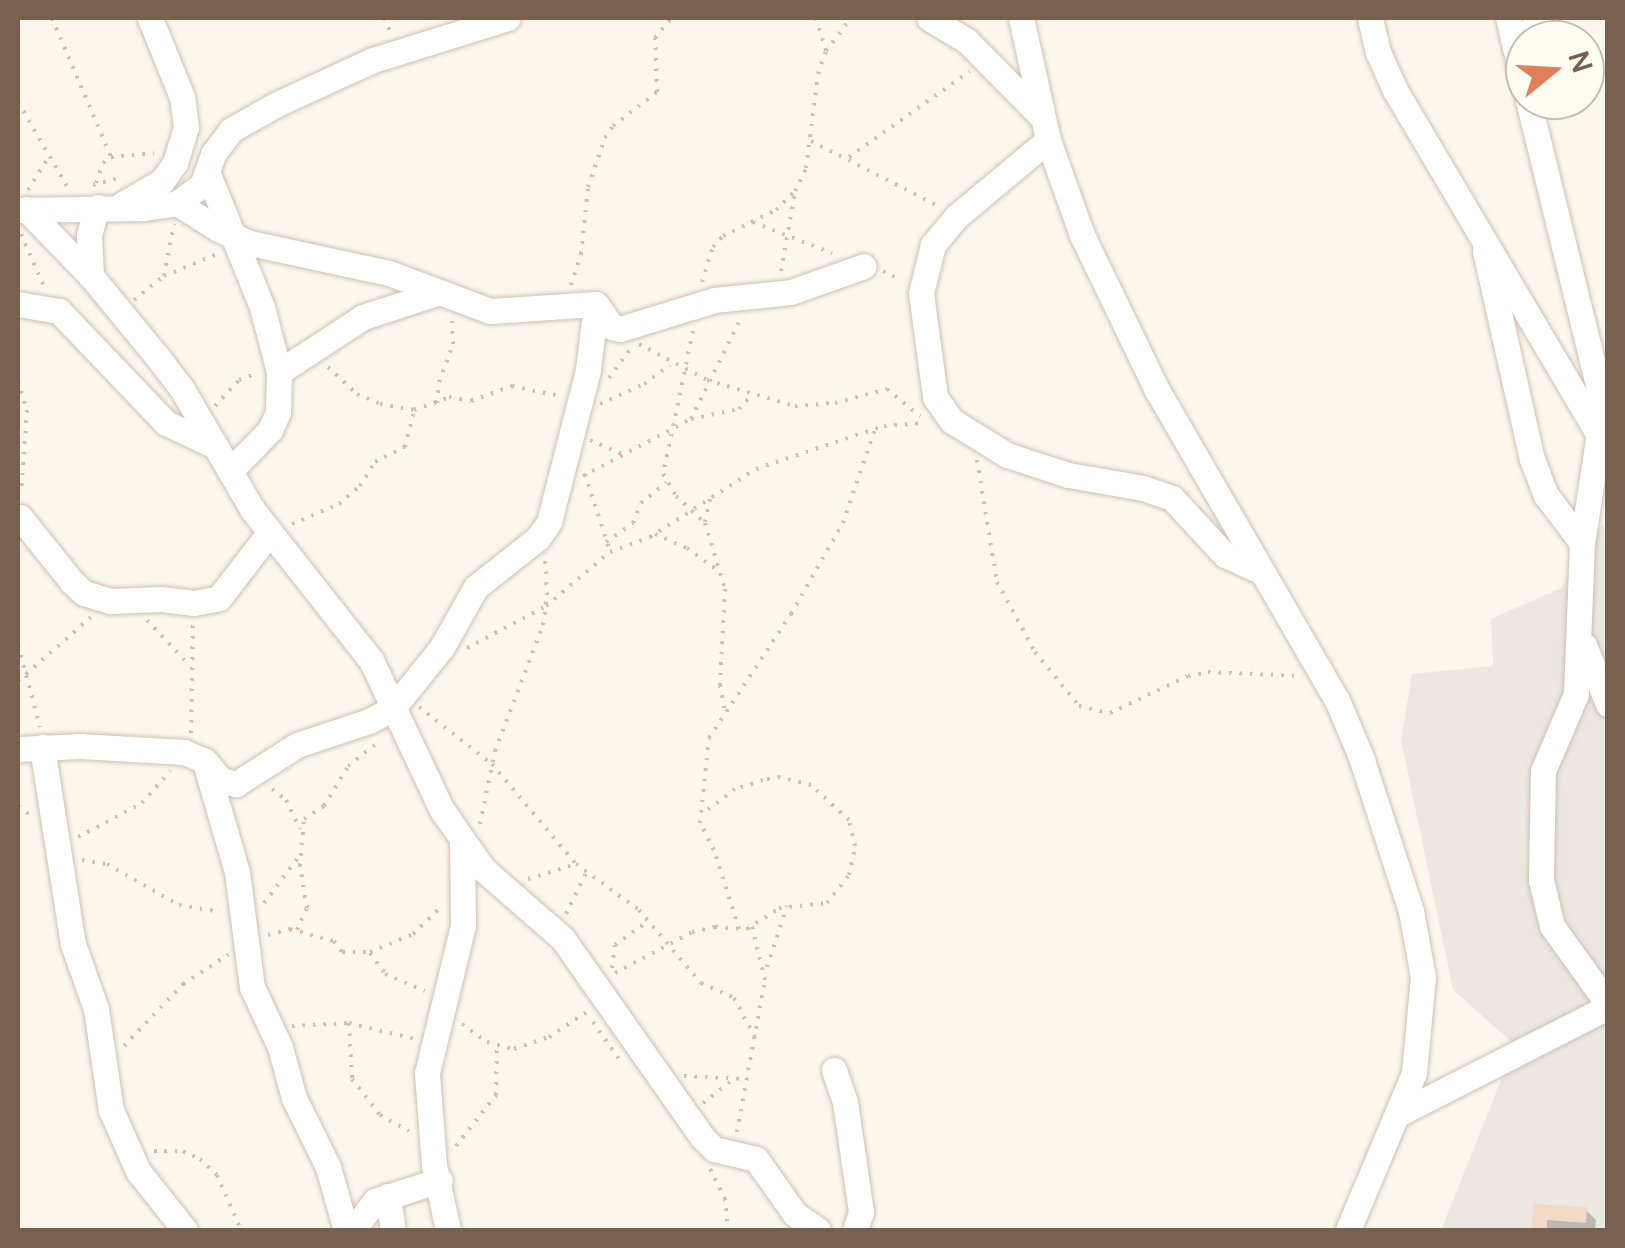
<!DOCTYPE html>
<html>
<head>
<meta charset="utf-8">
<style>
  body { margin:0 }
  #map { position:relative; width:1625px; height:1248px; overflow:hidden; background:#fcf7ed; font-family:Manrope,sans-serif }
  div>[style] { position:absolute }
  .industrial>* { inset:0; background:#ece7e1 }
  .shadow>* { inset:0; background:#0003 }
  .building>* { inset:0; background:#f1d9c5 }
  .path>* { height:4px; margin-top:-2px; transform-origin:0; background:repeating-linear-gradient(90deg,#d7bda7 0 2.5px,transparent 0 10.5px) }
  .roads { filter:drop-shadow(0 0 2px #cfc0b1) drop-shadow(0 0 2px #cfc0b1) }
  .minor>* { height:25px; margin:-12.5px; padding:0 12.5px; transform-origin:12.5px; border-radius:12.5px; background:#fff }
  span { translate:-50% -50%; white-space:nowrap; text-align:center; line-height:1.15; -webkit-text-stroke:10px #fefbf3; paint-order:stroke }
  .frame { position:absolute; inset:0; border:20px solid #78604f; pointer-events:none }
  .north { position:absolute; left:1505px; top:20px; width:100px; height:100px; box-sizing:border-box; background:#fefbf3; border:2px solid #c8bdb1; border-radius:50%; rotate:72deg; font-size:28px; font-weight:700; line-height:40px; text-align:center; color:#78604f }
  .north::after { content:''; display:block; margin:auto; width:35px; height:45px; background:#e17f57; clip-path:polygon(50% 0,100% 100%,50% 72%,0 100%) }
</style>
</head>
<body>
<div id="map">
  <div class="industrial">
    <div style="clip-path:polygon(1602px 525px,1608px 531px,1607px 1230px,1441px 1230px,1515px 1045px,1453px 990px,1401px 740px,1412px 674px,1493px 666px,1491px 619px,1561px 588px)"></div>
  </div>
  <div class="shadow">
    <div style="clip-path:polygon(1535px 1207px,1586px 1210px,1596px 1220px,1595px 1230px,1534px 1230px)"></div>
  </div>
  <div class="building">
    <div style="clip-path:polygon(1533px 1204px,1587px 1207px,1586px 1223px,1547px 1220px,1547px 1230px,1532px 1230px)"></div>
  </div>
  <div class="path">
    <div style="left:52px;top:18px;width:151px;rotate:67deg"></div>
    <div style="left:384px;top:18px;width:14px;rotate:65deg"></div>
    <div style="left:816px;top:18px;width:34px;rotate:73deg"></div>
    <div style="left:18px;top:102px;width:99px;rotate:59.8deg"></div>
    <div style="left:811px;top:141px;width:145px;rotate:27.1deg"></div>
    <div style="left:849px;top:157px;width:148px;rotate:-35.4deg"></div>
    <div style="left:96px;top:183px;width:21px;rotate:-71deg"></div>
    <div style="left:103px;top:163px;width:10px;rotate:-37deg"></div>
    <div style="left:111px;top:157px;width:43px;rotate:-5.3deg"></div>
    <div style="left:93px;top:185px;width:30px;rotate:-15deg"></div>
    <div style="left:28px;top:190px;width:36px;rotate:-58deg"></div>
    <div style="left:753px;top:222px;width:85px;rotate:21.4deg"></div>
    <div style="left:21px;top:234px;width:60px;rotate:66.4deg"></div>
    <div style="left:781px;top:271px;width:80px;rotate:-80deg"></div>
    <div style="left:883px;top:271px;width:20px;rotate:27deg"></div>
    <div style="left:164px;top:276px;width:53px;rotate:-79.1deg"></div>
    <div style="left:702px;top:282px;width:37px;rotate:-73deg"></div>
    <div style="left:713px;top:247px;width:15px;rotate:-48deg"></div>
    <div style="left:723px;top:236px;width:59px;rotate:-26.1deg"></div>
    <div style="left:776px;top:210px;width:27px;rotate:-45deg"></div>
    <div style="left:795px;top:191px;width:25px;rotate:-64deg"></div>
    <div style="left:806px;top:168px;width:95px;rotate:-82.7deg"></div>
    <div style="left:818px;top:74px;width:24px;rotate:-71deg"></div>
    <div style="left:826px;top:51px;width:41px;rotate:-52.9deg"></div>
    <div style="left:571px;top:285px;width:33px;rotate:-72deg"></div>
    <div style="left:581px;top:254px;width:67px;rotate:-84deg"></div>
    <div style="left:588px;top:187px;width:52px;rotate:-70.9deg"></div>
    <div style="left:605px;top:138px;width:14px;rotate:-56deg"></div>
    <div style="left:613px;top:126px;width:56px;rotate:-37.7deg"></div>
    <div style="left:657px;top:92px;width:54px;rotate:-92.1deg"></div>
    <div style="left:655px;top:38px;width:26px;rotate:-51deg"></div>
    <div style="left:134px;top:300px;width:38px;rotate:-39deg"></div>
    <div style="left:164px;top:276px;width:57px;rotate:-22.5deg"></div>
    <div style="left:693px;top:331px;width:146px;rotate:101.8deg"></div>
    <div style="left:663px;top:474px;width:26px;rotate:59deg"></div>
    <div style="left:676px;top:496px;width:40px;rotate:43deg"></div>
    <div style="left:705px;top:523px;width:69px;rotate:73.1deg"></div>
    <div style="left:725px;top:589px;width:96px;rotate:93deg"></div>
    <div style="left:720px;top:685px;width:27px;rotate:80deg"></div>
    <div style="left:639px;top:344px;width:77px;rotate:27.9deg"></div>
    <div style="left:707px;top:380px;width:92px;rotate:16.5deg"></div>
    <div style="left:795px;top:406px;width:40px;rotate:-4.3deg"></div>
    <div style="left:835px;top:403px;width:54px;rotate:-15.1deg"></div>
    <div style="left:887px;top:389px;width:43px;rotate:39.3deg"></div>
    <div style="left:18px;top:357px;width:8px;rotate:90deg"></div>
    <div style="left:328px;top:367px;width:40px;rotate:43deg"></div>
    <div style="left:357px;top:394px;width:25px;rotate:23deg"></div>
    <div style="left:380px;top:404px;width:35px;rotate:10deg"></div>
    <div style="left:414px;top:410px;width:37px;rotate:-20deg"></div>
    <div style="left:449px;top:397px;width:22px;rotate:10deg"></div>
    <div style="left:471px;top:401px;width:44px;rotate:-20.1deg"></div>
    <div style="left:512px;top:386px;width:48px;rotate:12deg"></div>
    <div style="left:609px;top:378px;width:36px;rotate:-54deg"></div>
    <div style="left:18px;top:381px;width:30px;rotate:73deg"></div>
    <div style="left:27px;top:410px;width:84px;rotate:94.1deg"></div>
    <div style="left:437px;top:403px;width:21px;rotate:-85deg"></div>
    <div style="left:439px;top:382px;width:40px;rotate:-69.8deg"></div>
    <div style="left:453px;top:344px;width:23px;rotate:-92deg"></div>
    <div style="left:600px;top:404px;width:48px;rotate:-24.4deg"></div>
    <div style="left:644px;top:384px;width:32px;rotate:-36deg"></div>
    <div style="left:215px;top:406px;width:35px;rotate:-47deg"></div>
    <div style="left:239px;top:380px;width:19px;rotate:-21deg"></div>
    <div style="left:691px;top:419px;width:49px;rotate:-11.8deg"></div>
    <div style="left:739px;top:409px;width:19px;rotate:-47deg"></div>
    <div style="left:590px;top:440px;width:34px;rotate:24deg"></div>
    <div style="left:977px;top:460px;width:124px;rotate:80.7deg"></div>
    <div style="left:997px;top:582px;width:80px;rotate:61.5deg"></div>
    <div style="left:1035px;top:652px;width:70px;rotate:50.8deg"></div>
    <div style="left:1079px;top:706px;width:32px;rotate:13deg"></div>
    <div style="left:1110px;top:713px;width:86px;rotate:-25.4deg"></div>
    <div style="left:1188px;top:676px;width:20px;rotate:-11deg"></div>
    <div style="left:1208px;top:672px;width:92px;rotate:2.5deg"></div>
    <div style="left:585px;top:474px;width:81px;rotate:72deg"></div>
    <div style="left:583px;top:476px;width:122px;rotate:-27.8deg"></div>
    <div style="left:691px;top:419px;width:113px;rotate:-63.7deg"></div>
    <div style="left:705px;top:522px;width:25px;rotate:-78deg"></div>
    <div style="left:292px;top:524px;width:51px;rotate:-23.1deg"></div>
    <div style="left:339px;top:504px;width:28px;rotate:-41deg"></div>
    <div style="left:360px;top:486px;width:28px;rotate:-58deg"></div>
    <div style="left:375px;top:462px;width:34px;rotate:-27deg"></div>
    <div style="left:405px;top:447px;width:38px;rotate:-76deg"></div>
    <div style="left:655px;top:534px;width:35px;rotate:24deg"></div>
    <div style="left:687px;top:548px;width:41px;rotate:36deg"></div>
    <div style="left:606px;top:542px;width:33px;rotate:-35deg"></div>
    <div style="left:633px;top:523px;width:22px;rotate:-68deg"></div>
    <div style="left:641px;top:503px;width:33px;rotate:-39deg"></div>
    <div style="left:147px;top:620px;width:60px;rotate:47deg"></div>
    <div style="left:18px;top:645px;width:85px;rotate:75deg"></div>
    <div style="left:467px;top:648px;width:89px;rotate:-28deg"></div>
    <div style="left:546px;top:606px;width:84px;rotate:-40.2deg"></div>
    <div style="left:610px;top:552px;width:43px;rotate:-20.6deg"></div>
    <div style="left:650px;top:537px;width:126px;rotate:-32.7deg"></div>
    <div style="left:756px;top:469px;width:135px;rotate:-18.6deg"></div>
    <div style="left:884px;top:426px;width:42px;rotate:-4.1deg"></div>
    <div style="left:18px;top:681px;width:97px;rotate:-41.2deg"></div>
    <div style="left:419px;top:707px;width:93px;rotate:38deg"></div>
    <div style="left:492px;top:764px;width:131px;rotate:50deg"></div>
    <div style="left:576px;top:864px;width:78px;rotate:36.1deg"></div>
    <div style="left:639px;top:910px;width:96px;rotate:49.7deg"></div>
    <div style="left:701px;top:983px;width:36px;rotate:24deg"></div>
    <div style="left:734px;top:998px;width:47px;rotate:61.8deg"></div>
    <div style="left:191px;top:733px;width:110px;rotate:-89deg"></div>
    <div style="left:272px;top:789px;width:18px;rotate:38deg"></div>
    <div style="left:286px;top:800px;width:32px;rotate:64deg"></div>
    <div style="left:18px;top:806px;width:15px;rotate:37deg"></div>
    <div style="left:480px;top:824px;width:75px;rotate:-78.4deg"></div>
    <div style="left:495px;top:751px;width:135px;rotate:-69.1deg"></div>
    <div style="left:543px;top:625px;width:30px;rotate:-82deg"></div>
    <div style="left:547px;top:595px;width:36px;rotate:-93deg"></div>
    <div style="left:78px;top:837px;width:72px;rotate:-28deg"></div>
    <div style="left:142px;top:803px;width:43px;rotate:-48.8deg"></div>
    <div style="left:82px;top:860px;width:25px;rotate:9deg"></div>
    <div style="left:107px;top:864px;width:83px;rotate:29.7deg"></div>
    <div style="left:179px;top:905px;width:42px;rotate:9.7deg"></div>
    <div style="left:528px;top:879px;width:50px;rotate:-17.4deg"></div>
    <div style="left:264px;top:903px;width:60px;rotate:-53.1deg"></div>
    <div style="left:566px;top:914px;width:46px;rotate:-64deg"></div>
    <div style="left:739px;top:929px;width:83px;rotate:-107.6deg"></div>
    <div style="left:714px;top:850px;width:30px;rotate:-117deg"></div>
    <div style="left:700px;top:823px;width:85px;rotate:-84deg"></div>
    <div style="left:709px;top:738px;width:149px;rotate:-56.5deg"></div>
    <div style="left:791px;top:614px;width:105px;rotate:-60.3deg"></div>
    <div style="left:843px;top:523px;width:99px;rotate:-71.2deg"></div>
    <div style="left:297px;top:930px;width:24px;rotate:-66deg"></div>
    <div style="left:307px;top:908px;width:43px;rotate:-99.5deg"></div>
    <div style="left:300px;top:866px;width:47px;rotate:-85.1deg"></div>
    <div style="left:304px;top:819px;width:24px;rotate:-33deg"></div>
    <div style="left:324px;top:806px;width:47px;rotate:-59deg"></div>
    <div style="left:348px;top:766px;width:39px;rotate:-38deg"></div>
    <div style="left:268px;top:935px;width:23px;rotate:-15deg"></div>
    <div style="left:290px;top:929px;width:46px;rotate:15.3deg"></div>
    <div style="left:334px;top:941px;width:14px;rotate:54deg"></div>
    <div style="left:342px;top:952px;width:28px"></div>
    <div style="left:370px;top:952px;width:47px;rotate:-22.7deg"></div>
    <div style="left:413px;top:934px;width:37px;rotate:-44deg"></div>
    <div style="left:370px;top:953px;width:26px;rotate:54deg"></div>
    <div style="left:385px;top:974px;width:43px;rotate:23deg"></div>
    <div style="left:767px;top:967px;width:64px;rotate:-71.8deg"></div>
    <div style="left:612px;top:968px;width:23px;rotate:-83deg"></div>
    <div style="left:615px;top:945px;width:41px;rotate:-36deg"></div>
    <div style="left:615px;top:973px;width:87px;rotate:-28deg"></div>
    <div style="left:692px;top:932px;width:24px;rotate:-12deg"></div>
    <div style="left:715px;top:927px;width:32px;rotate:4deg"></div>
    <div style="left:747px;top:929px;width:38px;rotate:-33deg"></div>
    <div style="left:779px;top:908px;width:48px;rotate:-5.9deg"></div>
    <div style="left:827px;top:903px;width:36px;rotate:-52deg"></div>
    <div style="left:849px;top:875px;width:30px;rotate:-78deg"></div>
    <div style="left:855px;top:846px;width:27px;rotate:-103deg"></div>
    <div style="left:849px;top:820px;width:52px;rotate:-137.4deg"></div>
    <div style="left:811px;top:785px;width:32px;rotate:-166deg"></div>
    <div style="left:780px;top:777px;width:17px;rotate:170deg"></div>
    <div style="left:763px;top:780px;width:29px;rotate:162deg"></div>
    <div style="left:735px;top:789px;width:40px;rotate:143deg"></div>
    <div style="left:593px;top:1022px;width:45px;rotate:54.9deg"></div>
    <div style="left:349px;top:1023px;width:56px;rotate:86.9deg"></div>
    <div style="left:352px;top:1079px;width:46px;rotate:52.1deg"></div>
    <div style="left:380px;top:1115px;width:33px;rotate:29deg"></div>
    <div style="left:462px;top:1024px;width:31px;rotate:36deg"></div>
    <div style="left:487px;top:1042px;width:28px;rotate:15deg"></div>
    <div style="left:514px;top:1049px;width:37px;rotate:-19deg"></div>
    <div style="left:549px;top:1037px;width:49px;rotate:-33.4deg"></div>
    <div style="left:292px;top:1026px;width:57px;rotate:-3deg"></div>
    <div style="left:349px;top:1023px;width:68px;rotate:13.6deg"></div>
    <div style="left:124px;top:1046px;width:86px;rotate:-46.4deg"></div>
    <div style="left:183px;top:984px;width:54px;rotate:-32.8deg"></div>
    <div style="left:684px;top:1076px;width:64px;rotate:2.7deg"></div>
    <div style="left:703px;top:1103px;width:41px;rotate:-38deg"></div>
    <div style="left:737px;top:1132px;width:155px;rotate:-79.6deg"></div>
    <div style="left:765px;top:980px;width:55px;rotate:-103.8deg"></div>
    <div style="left:456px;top:1146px;width:65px;rotate:-51.9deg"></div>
    <div style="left:496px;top:1095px;width:49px;rotate:-88.8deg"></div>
    <div style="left:154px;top:1151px;width:29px"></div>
    <div style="left:183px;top:1151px;width:19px;rotate:25deg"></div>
    <div style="left:200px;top:1159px;width:23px;rotate:43deg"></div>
    <div style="left:217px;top:1175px;width:60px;rotate:66.4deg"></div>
    <div style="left:710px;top:1169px;width:33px;rotate:63deg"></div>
    <div style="left:725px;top:1198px;width:32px;rotate:85deg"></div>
  </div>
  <div class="roads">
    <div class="minor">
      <div style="left:929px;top:18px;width:44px;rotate:31.2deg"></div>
      <div style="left:967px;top:41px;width:107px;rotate:45.4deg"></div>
      <div style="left:1021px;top:18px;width:125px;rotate:77.5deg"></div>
      <div style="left:1048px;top:140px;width:101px;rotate:70.3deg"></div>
      <div style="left:1082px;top:235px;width:172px;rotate:64.2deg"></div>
      <div style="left:1157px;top:390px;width:358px;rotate:59.9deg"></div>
      <div style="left:1337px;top:700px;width:62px;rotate:67.2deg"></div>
      <div style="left:1361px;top:757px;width:162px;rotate:72deg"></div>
      <div style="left:1411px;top:911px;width:67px;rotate:79.7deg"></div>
      <div style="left:1423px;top:977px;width:96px;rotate:95.4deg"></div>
      <div style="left:1414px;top:1073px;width:170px;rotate:112.8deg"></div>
      <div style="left:1370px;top:18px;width:35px;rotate:77deg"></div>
      <div style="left:1378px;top:52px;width:42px;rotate:65.9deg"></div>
      <div style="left:1395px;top:90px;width:396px;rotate:59.4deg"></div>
      <div style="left:1508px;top:18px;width:73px;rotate:76.5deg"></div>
      <div style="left:1515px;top:47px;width:39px;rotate:-48deg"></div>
      <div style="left:1528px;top:100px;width:307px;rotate:76.2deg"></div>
      <div style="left:1048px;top:140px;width:119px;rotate:140.1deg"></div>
      <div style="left:957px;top:216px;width:38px;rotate:130deg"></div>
      <div style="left:933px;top:245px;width:49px;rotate:104deg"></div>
      <div style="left:921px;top:293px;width:105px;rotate:82.3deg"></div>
      <div style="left:935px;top:397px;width:29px;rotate:55deg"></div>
      <div style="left:952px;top:421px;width:65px;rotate:31.7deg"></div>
      <div style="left:1007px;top:455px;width:64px;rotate:18.2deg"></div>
      <div style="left:1068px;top:475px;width:76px;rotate:9.8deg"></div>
      <div style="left:1143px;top:488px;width:31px;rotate:19deg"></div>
      <div style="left:1172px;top:498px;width:78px;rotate:47.1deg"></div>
      <div style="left:1225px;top:555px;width:41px;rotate:24.7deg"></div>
      <div style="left:208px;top:174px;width:144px;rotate:67.9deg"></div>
      <div style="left:262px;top:307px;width:67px;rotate:75.3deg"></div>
      <div style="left:279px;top:372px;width:40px;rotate:91.4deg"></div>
      <div style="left:278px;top:412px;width:20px;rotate:114deg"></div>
      <div style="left:270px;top:430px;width:57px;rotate:134.3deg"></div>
      <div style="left:177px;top:203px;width:49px;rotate:32.4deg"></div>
      <div style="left:218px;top:229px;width:35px;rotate:24deg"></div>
      <div style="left:250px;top:243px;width:142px;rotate:12.2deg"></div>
      <div style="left:389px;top:273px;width:108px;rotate:20.6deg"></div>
      <div style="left:490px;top:311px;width:106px;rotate:-3.8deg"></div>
      <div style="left:596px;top:304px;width:28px;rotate:55deg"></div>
      <div style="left:612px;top:327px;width:8px;rotate:14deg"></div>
      <div style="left:620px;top:329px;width:98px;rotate:-17.1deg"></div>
      <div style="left:714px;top:300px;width:77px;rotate:-5.9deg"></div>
      <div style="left:791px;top:292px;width:77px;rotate:-19.6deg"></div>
      <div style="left:121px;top:205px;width:48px;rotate:-30.3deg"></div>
      <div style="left:162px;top:181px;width:22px;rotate:-54deg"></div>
      <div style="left:175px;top:163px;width:37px;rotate:-73deg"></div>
      <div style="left:186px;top:128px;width:31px;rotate:-97deg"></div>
      <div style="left:182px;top:97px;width:85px;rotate:-112.1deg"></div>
      <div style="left:26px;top:209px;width:93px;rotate:45.9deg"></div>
      <div style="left:91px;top:276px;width:102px;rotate:50.6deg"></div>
      <div style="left:156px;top:355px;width:43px;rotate:52.6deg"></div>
      <div style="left:182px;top:389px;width:139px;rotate:59.7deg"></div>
      <div style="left:252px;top:509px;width:192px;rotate:51.8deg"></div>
      <div style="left:371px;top:660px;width:166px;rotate:64.7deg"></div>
      <div style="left:442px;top:810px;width:73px;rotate:55deg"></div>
      <div style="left:484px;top:870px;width:105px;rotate:41.1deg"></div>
      <div style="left:563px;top:939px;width:242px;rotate:54.9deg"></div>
      <div style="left:702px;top:1137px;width:17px;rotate:45deg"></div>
      <div style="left:714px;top:1149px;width:43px;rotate:13.4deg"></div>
      <div style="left:756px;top:1159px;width:67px;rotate:54.7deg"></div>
      <div style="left:795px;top:1214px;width:28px;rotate:35deg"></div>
      <div style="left:18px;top:210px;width:125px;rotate:-0.9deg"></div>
      <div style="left:143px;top:208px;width:34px;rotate:-8deg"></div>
      <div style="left:177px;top:203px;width:31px;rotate:-36deg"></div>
      <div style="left:202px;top:185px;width:33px;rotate:-70deg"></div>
      <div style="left:213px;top:154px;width:30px;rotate:-53deg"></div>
      <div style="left:231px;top:130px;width:51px;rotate:-29.6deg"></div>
      <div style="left:275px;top:105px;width:108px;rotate:-24.7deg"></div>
      <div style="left:373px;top:60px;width:141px;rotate:-17.3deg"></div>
      <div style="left:1485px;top:251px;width:213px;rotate:77.3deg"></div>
      <div style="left:1532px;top:459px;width:39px;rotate:69deg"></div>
      <div style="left:1546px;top:495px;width:60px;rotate:53.1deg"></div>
      <div style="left:91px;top:276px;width:41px;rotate:-92.8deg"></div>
      <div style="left:89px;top:235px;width:29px;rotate:-74deg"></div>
      <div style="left:18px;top:304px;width:42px;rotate:9.7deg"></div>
      <div style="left:59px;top:311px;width:155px;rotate:46.3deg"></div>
      <div style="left:166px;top:423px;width:54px;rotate:25.1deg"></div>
      <div style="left:279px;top:372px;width:100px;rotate:-33.2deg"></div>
      <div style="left:363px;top:317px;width:78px;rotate:-18deg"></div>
      <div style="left:1608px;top:374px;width:171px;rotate:98.7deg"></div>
      <div style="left:1582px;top:543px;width:151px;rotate:92.3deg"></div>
      <div style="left:1576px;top:694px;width:84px;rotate:113.2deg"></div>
      <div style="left:1543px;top:771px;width:109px;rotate:91.1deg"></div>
      <div style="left:1541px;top:880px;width:47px;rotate:76.6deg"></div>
      <div style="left:1552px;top:926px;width:96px;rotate:54.3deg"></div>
      <div style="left:20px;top:517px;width:83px;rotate:51.3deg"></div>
      <div style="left:72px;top:582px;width:16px;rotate:43deg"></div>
      <div style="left:84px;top:593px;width:28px;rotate:17deg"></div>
      <div style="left:111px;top:601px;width:50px;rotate:-2.3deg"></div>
      <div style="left:161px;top:599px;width:33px;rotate:7deg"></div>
      <div style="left:194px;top:603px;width:25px;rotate:-11deg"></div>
      <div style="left:219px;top:598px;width:82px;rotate:-52.4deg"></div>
      <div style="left:1584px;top:645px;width:64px;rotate:67.9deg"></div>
      <div style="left:42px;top:747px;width:199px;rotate:81.1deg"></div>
      <div style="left:73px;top:944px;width:69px;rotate:70.5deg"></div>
      <div style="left:96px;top:1009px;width:102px;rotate:81.6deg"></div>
      <div style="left:111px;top:1110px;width:67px;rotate:66.1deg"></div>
      <div style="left:138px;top:1171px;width:75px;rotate:51.5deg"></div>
      <div style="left:18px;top:749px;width:62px;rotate:-2.8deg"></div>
      <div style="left:80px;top:746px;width:104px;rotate:3.3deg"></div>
      <div style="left:184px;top:752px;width:23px;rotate:23deg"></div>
      <div style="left:205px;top:761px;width:25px;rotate:50deg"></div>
      <div style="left:221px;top:780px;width:16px;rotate:15deg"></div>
      <div style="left:236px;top:784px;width:72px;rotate:-32.6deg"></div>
      <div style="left:297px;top:745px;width:76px;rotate:-18.4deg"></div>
      <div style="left:369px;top:721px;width:27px;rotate:-28deg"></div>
      <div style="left:393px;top:708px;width:78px;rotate:-51.2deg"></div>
      <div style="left:442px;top:647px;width:69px;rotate:-60.5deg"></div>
      <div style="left:476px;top:587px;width:79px;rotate:-38.3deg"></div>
      <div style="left:538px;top:538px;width:19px;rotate:-55deg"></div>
      <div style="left:549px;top:522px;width:157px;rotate:-75.6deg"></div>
      <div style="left:588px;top:370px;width:66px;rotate:-83.1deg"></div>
      <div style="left:206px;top:766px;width:110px;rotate:73.7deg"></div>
      <div style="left:237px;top:872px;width:116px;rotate:82.6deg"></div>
      <div style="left:252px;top:987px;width:66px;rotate:65deg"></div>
      <div style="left:280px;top:1047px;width:53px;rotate:74.6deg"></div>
      <div style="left:294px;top:1098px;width:77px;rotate:63.8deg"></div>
      <div style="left:328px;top:1167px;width:66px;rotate:74.1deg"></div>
      <div style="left:834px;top:1070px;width:34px;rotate:71deg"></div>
      <div style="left:845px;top:1102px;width:111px;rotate:81.7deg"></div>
      <div style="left:861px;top:1212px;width:19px;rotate:108deg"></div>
      <div style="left:1400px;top:1113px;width:233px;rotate:-27deg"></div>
      <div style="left:388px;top:1196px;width:34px;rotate:82deg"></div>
      <div style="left:353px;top:1230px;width:36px;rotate:-53deg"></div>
      <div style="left:375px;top:1201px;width:68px;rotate:-17.9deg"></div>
      <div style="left:448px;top:1230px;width:66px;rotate:-102.2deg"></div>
      <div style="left:434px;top:1165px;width:92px;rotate:-94.4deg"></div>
      <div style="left:427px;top:1073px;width:152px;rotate:-76.3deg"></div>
      <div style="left:463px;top:925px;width:82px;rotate:-90.7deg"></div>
    </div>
  </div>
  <div class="frame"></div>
  <div class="north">N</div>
</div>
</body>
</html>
